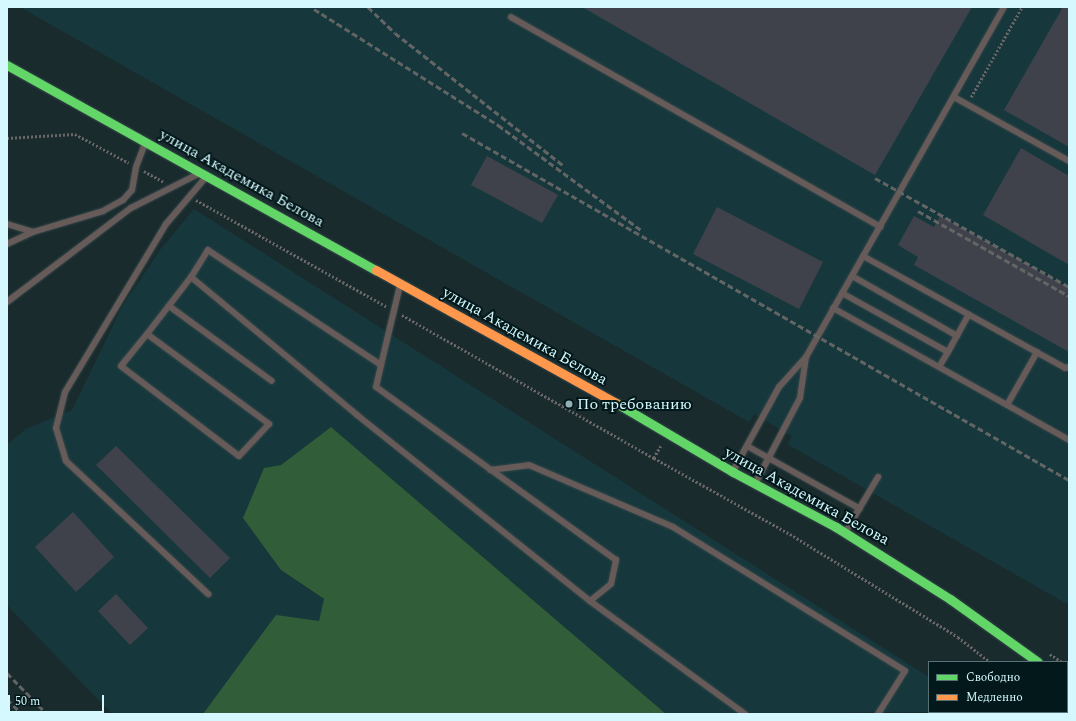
<!DOCTYPE html>
<html>
<head>
<meta charset="utf-8">
<style>
  body { margin:0 }
  #map { position:relative; width:1076px; height:721px; overflow:hidden; background:#192b2d; font-family:Spectral,serif }
  div>[style] { position:absolute }
  .built>* { inset:0; background:#16383d }
  .forest>* { inset:0; background:#315e38 }
  .building>* { inset:0; background:#40424b }
  .path>* { height:2.5px; margin-top:-1.25px; transform-origin:0; background:repeating-linear-gradient(90deg,#686667 0 2px,transparent 0 4px) }
  .roads { filter:drop-shadow(0 0 1px #354648) drop-shadow(0 0 1px #354648) }
  .lane>* { height:6px; margin:-3px; padding:0 3px; transform-origin:3px; border-radius:3px; background:#675b5a }
  .fast>* { height:9px; margin:-4.5px; padding:0 4.5px; transform-origin:4.5px; border-radius:4.5px; background:#63d668 }
  .slow>* { height:9px; margin:-4.5px; padding:0 4.5px; transform-origin:4.5px; border-radius:4.5px; background:#ff974d }
  .rail>* { height:3px; margin-top:-1.5px; transform-origin:0; background:repeating-linear-gradient(90deg,#636464 0 6px,transparent 0 9px) }
  .dots>* { width:11px; height:11px; translate:-50% -50%; box-sizing:border-box; border:2px solid #03181a; border-radius:50% }
  span { translate:-50% -50%; white-space:nowrap; text-align:center; line-height:1.15; -webkit-text-stroke:4px #03181a; paint-order:stroke }
  .street-label { font-size:16px; color:#d4f8fd }
  .poi-label { font-size:16px; color:#d4f8fd }
  .left { translate:0 -50%; text-align:left }
  .frame { position:absolute; inset:0; border:8px solid #d4f8fd; pointer-events:none }
  .legend { position:absolute; left:928px; top:661px; width:140px; height:52px; box-sizing:border-box; background:#03181a; border:1px solid #577275; margin:0; padding:5px 7px; list-style:none; font-size:12px; color:#d4f8fd }
  .legend li { display:flex; align-items:center; gap:8px; height:20px }
  .legend b { width:20px; border:1px solid #577275 }
  .scale { position:absolute; left:8px; top:695px; width:96px; height:18px; box-sizing:border-box; border:2px solid #d4f8fd; border-top:0; padding-left:5px; font-size:12px; line-height:14px; white-space:nowrap; color:#d4f8fd; -webkit-text-stroke:3px #03181a; paint-order:stroke }
</style>
</head>
<body>
<div id="map">
  <div class="built">
    <div style="clip-path:polygon(20px 7px,1069px 7px,1069px 605px,787px 444px,792px 436px,783px 431px,754px 414px,749px 422px)"></div>
    <div style="clip-path:polygon(194px 209px,929px 677px,929px 712px,666px 714px,331px 427px,281px 465px,281px 570px,324px 600px,319px 621px,236px 671px,203px 714px,112px 714px,7px 605px,7px 445px,26px 429px,72px 410px,122px 307px,160px 250px)"></div>
  </div>
  <div class="forest">
    <div style="clip-path:polygon(331px 427px,666px 714px,203px 714px,276px 615px,319px 621px,324px 599px,281px 570px,243px 518px,264px 468px,281px 465px)"></div>
  </div>
  <div class="building">
    <div style="clip-path:polygon(582px 7px,972px 7px,875px 175px)"></div>
    <div style="clip-path:polygon(1063px 7px,1069px 7px,1069px 147px,1004px 110px)"></div>
    <div style="clip-path:polygon(1021px 148px,1069px 176px,1069px 265px,983px 215px)"></div>
    <div style="clip-path:polygon(487px 156px,558px 195px,542px 223px,471px 185px)"></div>
    <div style="clip-path:polygon(717px 207px,823px 262px,799px 309px,693px 254px)"></div>
    <div style="clip-path:polygon(914px 216px,934px 227px,940px 216px,1069px 288px,1069px 352px,914px 265px,918px 257px,898px 245px)"></div>
    <div style="clip-path:polygon(116px 446px,230px 558px,210px 578px,96px 465px)"></div>
    <div style="clip-path:polygon(73px 512px,114px 557px,76px 592px,35px 547px)"></div>
    <div style="clip-path:polygon(116px 594px,148px 628px,130px 645px,98px 611px)"></div>
  </div>
  <div class="path">
    <div style="left:971px;top:97px;width:103px;rotate:-60.5deg"></div>
    <div style="left:7px;top:138px;width:68px;rotate:-3.4deg"></div>
    <div style="left:75px;top:134px;width:61px;rotate:28.2deg"></div>
    <div style="left:144px;top:171px;width:23px;rotate:29deg"></div>
    <div style="left:196px;top:200px;width:218px;rotate:29.2deg"></div>
    <div style="left:402px;top:315px;width:290px;rotate:29.6deg"></div>
    <div style="left:661px;top:446px;width:14px;rotate:120deg"></div>
    <div style="left:654px;top:458px;width:156px;rotate:29.2deg"></div>
    <div style="left:790px;top:534px;width:197px;rotate:31.5deg"></div>
    <div style="left:958px;top:637px;width:41px;rotate:38deg"></div>
    <div style="left:1050px;top:654px;width:14px;rotate:34deg"></div>
    <div style="left:1067px;top:665px;width:3px;rotate:45deg"></div>
    <div style="left:1054px;top:712px;width:4px;rotate:34deg"></div>
  </div>
  <div class="roads">
    <div class="lane">
      <div style="left:511px;top:17px;width:425px;rotate:29.6deg"></div>
      <div style="left:954px;top:97px;width:132px;rotate:29.1deg"></div>
      <div style="left:206px;top:177px;width:62px;rotate:130.4deg"></div>
      <div style="left:166px;top:224px;width:196px;rotate:121deg"></div>
      <div style="left:65px;top:392px;width:37px;rotate:104deg"></div>
      <div style="left:56px;top:428px;width:34px;rotate:73deg"></div>
      <div style="left:66px;top:461px;width:195px;rotate:43.1deg"></div>
      <div style="left:7px;top:224px;width:27px;rotate:17deg"></div>
      <div style="left:7px;top:244px;width:29px;rotate:-25deg"></div>
      <div style="left:33px;top:232px;width:73px;rotate:-16.7deg"></div>
      <div style="left:103px;top:211px;width:23px;rotate:-29deg"></div>
      <div style="left:123px;top:200px;width:13px;rotate:-48deg"></div>
      <div style="left:132px;top:190px;width:23px;rotate:-80deg"></div>
      <div style="left:136px;top:167px;width:25px;rotate:-69deg"></div>
      <div style="left:863px;top:256px;width:231px;rotate:29deg"></div>
      <div style="left:1065px;top:368px;width:4px;rotate:-14deg"></div>
      <div style="left:852px;top:276px;width:121px;rotate:29.7deg"></div>
      <div style="left:842px;top:293px;width:121px;rotate:29.1deg"></div>
      <div style="left:948px;top:352px;width:17px;rotate:121deg"></div>
      <div style="left:7px;top:302px;width:156px;rotate:-37.2deg"></div>
      <div style="left:131px;top:208px;width:75px;rotate:-26.9deg"></div>
      <div style="left:169px;top:306px;width:127px;rotate:36.1deg"></div>
      <div style="left:833px;top:308px;width:199px;rotate:29.1deg"></div>
      <div style="left:1007px;top:405px;width:61px;rotate:-60.5deg"></div>
      <div style="left:147px;top:334px;width:152px;rotate:36.4deg"></div>
      <div style="left:269px;top:424px;width:44px;rotate:133.2deg"></div>
      <div style="left:239px;top:456px;width:148px;rotate:-142.7deg"></div>
      <div style="left:121px;top:366px;width:41px;rotate:-50.9deg"></div>
      <div style="left:147px;top:334px;width:72px;rotate:-52.3deg"></div>
      <div style="left:948px;top:352px;width:43px;rotate:-61.1deg"></div>
      <div style="left:381px;top:365px;width:208px;rotate:-146.4deg"></div>
      <div style="left:208px;top:250px;width:32px;rotate:122deg"></div>
      <div style="left:191px;top:277px;width:216px;rotate:39.7deg"></div>
      <div style="left:357px;top:415px;width:298px;rotate:38.6deg"></div>
      <div style="left:590px;top:601px;width:27px;rotate:-39deg"></div>
      <div style="left:611px;top:584px;width:25px;rotate:-78deg"></div>
      <div style="left:616px;top:560px;width:296px;rotate:-144.2deg"></div>
      <div style="left:376px;top:387px;width:23px;rotate:-77deg"></div>
      <div style="left:381px;top:365px;width:82px;rotate:-76.6deg"></div>
      <div style="left:1007px;top:405px;width:71px;rotate:29.4deg"></div>
      <div style="left:747px;top:446px;width:129px;rotate:29.1deg"></div>
      <div style="left:490px;top:470px;width:39px;rotate:-7deg"></div>
      <div style="left:529px;top:465px;width:157px;rotate:23.3deg"></div>
      <div style="left:673px;top:527px;width:273px;rotate:31.8deg"></div>
      <div style="left:905px;top:671px;width:51px;rotate:122.1deg"></div>
      <div style="left:733px;top:471px;width:96px;rotate:-61.3deg"></div>
      <div style="left:779px;top:387px;width:40px;rotate:-48deg"></div>
      <div style="left:806px;top:357px;width:402px;rotate:-60.5deg"></div>
      <div style="left:756px;top:482px;width:95px;rotate:-62.4deg"></div>
      <div style="left:800px;top:398px;width:41px;rotate:-81.7deg"></div>
      <div style="left:846px;top:531px;width:63px;rotate:-59.3deg"></div>
      <div style="left:590px;top:601px;width:192px;rotate:36.1deg"></div>
    </div>
    <div class="fast">
      <div style="left:7px;top:65px;width:422px;rotate:29.1deg"></div>
      <div style="left:616px;top:403px;width:136px;rotate:30.5deg"></div>
      <div style="left:733px;top:472px;width:117px;rotate:28.1deg"></div>
      <div style="left:836px;top:527px;width:135px;rotate:32.3deg"></div>
      <div style="left:950px;top:599px;width:108px;rotate:35.6deg"></div>
      <div style="left:1067px;top:684px;width:2px;rotate:27deg"></div>
    </div>
    <div class="slow">
      <div style="left:376px;top:270px;width:274px;rotate:29deg"></div>
    </div>
  </div>
  <div class="rail">
    <div style="left:368px;top:7px;width:37px;rotate:44deg"></div>
    <div style="left:395px;top:33px;width:215px;rotate:38.2deg"></div>
    <div style="left:314px;top:9px;width:218px;rotate:32.2deg"></div>
    <div style="left:498px;top:125px;width:177px;rotate:36.3deg"></div>
    <div style="left:462px;top:133px;width:699px;rotate:29.76deg"></div>
    <div style="left:875px;top:178px;width:223px;rotate:29.3deg"></div>
    <div style="left:918px;top:211px;width:173px;rotate:29.4deg"></div>
    <div style="left:7px;top:673px;width:57px;rotate:45.7deg"></div>
    <div style="left:7px;top:699px;width:21px;rotate:45deg"></div>
  </div>
  <div class="dots">
    <div style="left:569px;top:404px;background:#93b0b4"></div>
  </div>
  <div class="street-label">
    <span style="left:242px;top:178px;rotate:29deg">улица Академика Белова</span>
    <span style="left:525px;top:336px;rotate:29deg">улица Академика Белова</span>
    <span style="left:807px;top:496px;rotate:29deg">улица Академика Белова</span>
  </div>
  <div class="poi-label">
    <span class="left" style="left:577px;top:404px">По требованию</span>
  </div>
  <div class="frame"></div>
  <ul class="legend">
  <li><b style="height:5px;background:#63d668"></b>Свободно</li>
  <li><b style="height:5px;background:#ff974d"></b>Медленно</li>
  </ul>
  <div class="scale">50 m</div>
</div>
</body>
</html>
